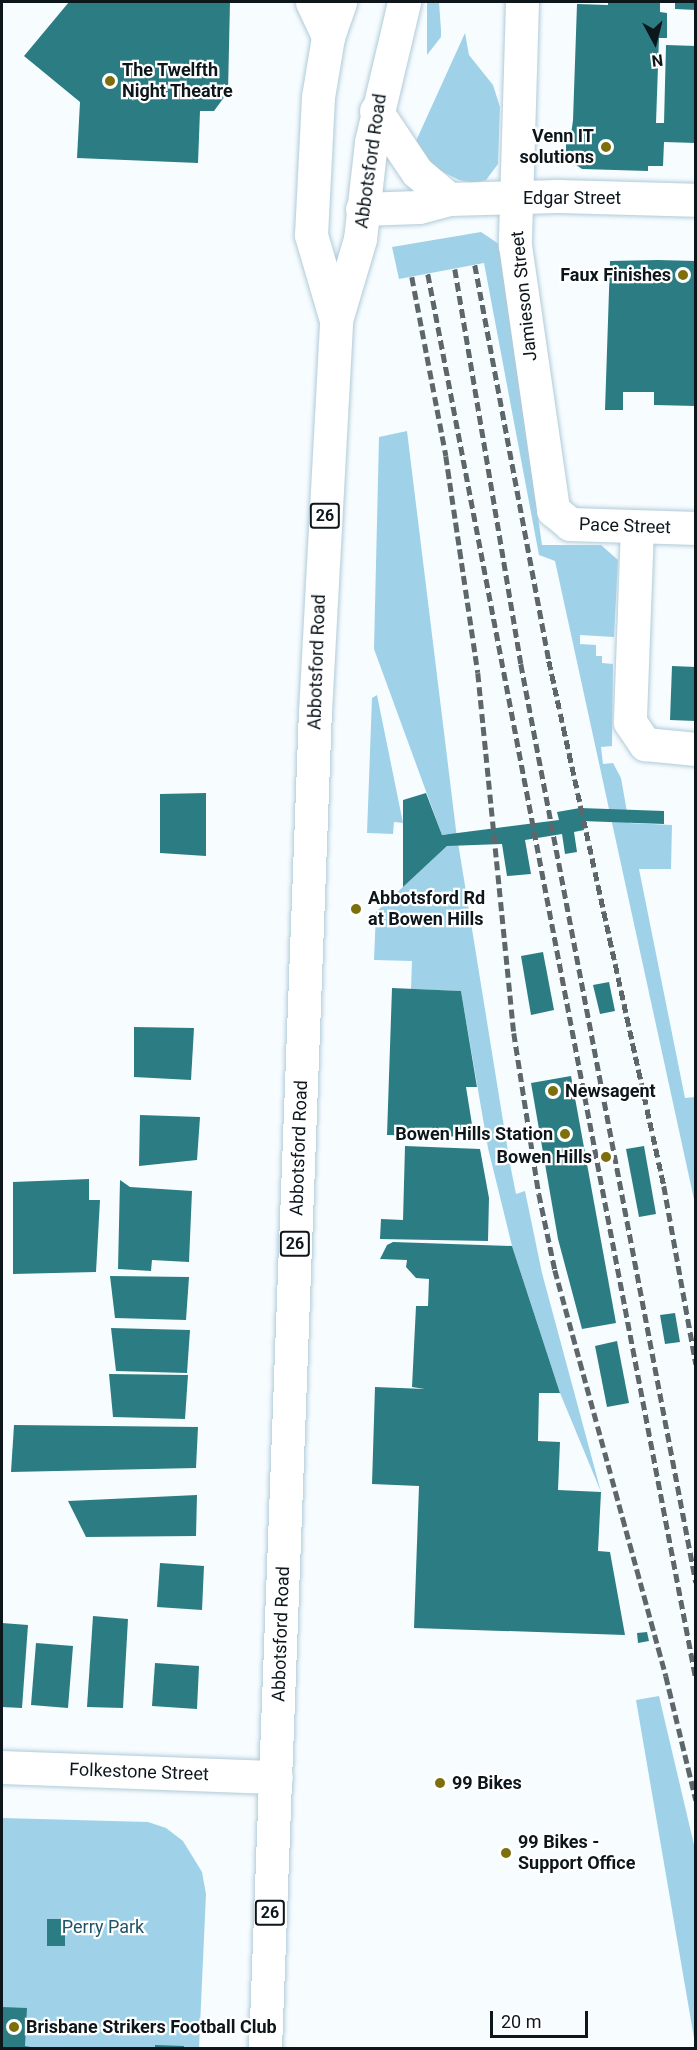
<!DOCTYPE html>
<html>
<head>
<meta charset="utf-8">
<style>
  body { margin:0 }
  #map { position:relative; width:697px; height:2050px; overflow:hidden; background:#f7fcff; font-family:Roboto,sans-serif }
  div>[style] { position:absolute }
  .green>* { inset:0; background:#9fd2e9 }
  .building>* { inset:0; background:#2c7d83 }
  .roads { filter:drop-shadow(0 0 2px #afcbd8) drop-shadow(0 0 2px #afcbd8) }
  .minor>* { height:33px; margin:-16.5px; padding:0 16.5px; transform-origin:16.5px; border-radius:16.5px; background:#fff }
  .highway>* { height:33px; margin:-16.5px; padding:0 16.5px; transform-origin:16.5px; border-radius:16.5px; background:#fff }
  .rail>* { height:4.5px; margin-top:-2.25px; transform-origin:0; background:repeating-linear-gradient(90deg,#5d666a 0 9px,transparent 0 13.5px) }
  .dots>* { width:16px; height:16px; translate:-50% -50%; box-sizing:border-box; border:3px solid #fff; border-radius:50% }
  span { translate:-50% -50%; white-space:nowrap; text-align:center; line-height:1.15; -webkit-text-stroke:4.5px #fff; paint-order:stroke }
  .shield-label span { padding:2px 4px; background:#fff; border:2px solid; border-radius:4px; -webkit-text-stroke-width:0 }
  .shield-label { font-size:16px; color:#0c161b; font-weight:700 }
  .poi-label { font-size:18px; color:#0c161b; font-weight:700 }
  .left { translate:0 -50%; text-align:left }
  .right { translate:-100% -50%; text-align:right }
  .street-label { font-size:18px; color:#0c161b }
  .park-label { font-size:18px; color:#1f5368 }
  .frame { position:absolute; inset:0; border:3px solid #0c161b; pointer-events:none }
  .north { position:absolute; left:625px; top:12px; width:60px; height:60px; -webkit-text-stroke:4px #fff; paint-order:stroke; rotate:173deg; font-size:16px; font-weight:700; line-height:24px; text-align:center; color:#0c161b }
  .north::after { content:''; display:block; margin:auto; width:21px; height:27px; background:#0c161b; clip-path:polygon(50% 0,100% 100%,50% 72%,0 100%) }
  .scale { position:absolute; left:490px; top:2011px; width:98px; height:27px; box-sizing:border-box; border:3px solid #0c161b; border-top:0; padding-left:8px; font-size:18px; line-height:21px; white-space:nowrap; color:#0c161b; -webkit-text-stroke:4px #fff; paint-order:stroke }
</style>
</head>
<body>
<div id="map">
  <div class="green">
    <div style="clip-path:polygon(427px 2px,439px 2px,441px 30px,441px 37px,427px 55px)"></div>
    <div style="clip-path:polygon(465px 33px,469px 55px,493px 85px,500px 107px,498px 164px,486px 180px,474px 183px,459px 180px,431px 166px,416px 141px)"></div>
    <div style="clip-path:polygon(481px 232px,499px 244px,542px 545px,601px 545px,618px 560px,614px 637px,580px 635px,580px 644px,596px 645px,596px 656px,602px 656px,602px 663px,613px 664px,612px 746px,601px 747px,603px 764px,613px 763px,621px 778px,629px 823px,672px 825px,671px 869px,639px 869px,685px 1098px,695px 1097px,695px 1204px,555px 561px,539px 555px,484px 263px,399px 279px,392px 247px)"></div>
    <div style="clip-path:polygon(407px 431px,456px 830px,510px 1164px,516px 1194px,525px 1191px,542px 1273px,601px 1492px,560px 1393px,512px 1246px,488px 1148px,461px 991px,411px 989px,412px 961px,374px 960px,376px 912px,447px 846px,447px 834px,442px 835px,374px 649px,379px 437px)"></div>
    <div style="clip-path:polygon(377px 695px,403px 823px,394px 822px,393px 834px,367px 833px,372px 698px)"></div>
    <div style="clip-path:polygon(659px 1696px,695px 1849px,695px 2044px,636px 1700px)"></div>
    <div style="clip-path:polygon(2px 1818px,148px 1822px,166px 1828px,183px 1841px,202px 1872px,206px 1894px,199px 2048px,2px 2048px)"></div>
  </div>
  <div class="building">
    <div style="clip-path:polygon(69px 2px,230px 2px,228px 92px,214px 111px,200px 111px,198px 163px,77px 158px,80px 102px,24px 56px)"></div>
    <div style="clip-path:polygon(608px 2px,660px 2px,660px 12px,667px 13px,667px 38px,659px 38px,656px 123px,664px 123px,666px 45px,696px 46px,696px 143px,664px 142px,663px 166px,648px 166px,648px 171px,582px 169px,566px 158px,566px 135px,571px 135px,573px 120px,577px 4px,608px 5px)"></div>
    <div style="clip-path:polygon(675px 2px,696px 2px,696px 10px,675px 9px)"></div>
    <div style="clip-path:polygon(658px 260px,696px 261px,696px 406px,654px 405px,654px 392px,623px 392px,623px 410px,605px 410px,610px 261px)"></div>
    <div style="clip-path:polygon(672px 666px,696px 667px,696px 721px,670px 720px)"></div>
    <div style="clip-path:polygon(206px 793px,206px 856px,160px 853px,160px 794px)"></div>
    <div style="clip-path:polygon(426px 793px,442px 835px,559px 820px,557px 812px,580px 808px,664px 811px,664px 824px,582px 821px,584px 830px,574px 832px,577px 852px,565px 854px,562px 834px,525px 840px,531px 874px,507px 876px,502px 844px,447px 846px,403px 887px,403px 800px)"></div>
    <div style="clip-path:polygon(543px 952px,554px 1010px,531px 1015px,521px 956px)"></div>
    <div style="clip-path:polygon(609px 982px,615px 1011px,600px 1014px,593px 985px)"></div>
    <div style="clip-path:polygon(392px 988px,461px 991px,477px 1087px,466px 1087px,474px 1137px,387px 1135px)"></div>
    <div style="clip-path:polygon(134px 1027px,194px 1028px,191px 1080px,134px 1077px)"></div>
    <div style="clip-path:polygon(571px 1076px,616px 1323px,582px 1329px,558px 1239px,531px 1083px)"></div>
    <div style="clip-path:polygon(140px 1115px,200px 1117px,197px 1160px,139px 1166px)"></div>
    <div style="clip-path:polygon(405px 1146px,480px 1149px,489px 1198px,488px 1241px,380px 1239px,381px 1219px,403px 1220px)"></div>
    <div style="clip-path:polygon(644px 1146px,656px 1214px,639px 1217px,626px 1149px)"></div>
    <div style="clip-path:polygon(89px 1179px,89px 1200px,100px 1200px,96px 1272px,13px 1274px,13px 1182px)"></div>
    <div style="clip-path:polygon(120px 1180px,130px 1187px,192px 1191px,189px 1262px,152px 1260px,151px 1271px,118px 1269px)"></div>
    <div style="clip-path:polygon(393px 1242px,512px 1246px,560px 1393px,539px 1393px,538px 1441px,560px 1442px,558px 1490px,601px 1492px,598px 1551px,610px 1552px,625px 1635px,414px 1628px,419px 1486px,372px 1484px,375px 1387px,425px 1389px,412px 1387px,416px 1306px,428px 1306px,429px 1279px,416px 1278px,406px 1267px,407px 1260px,380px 1259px,387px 1245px)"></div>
    <div style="clip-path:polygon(110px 1276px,189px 1277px,186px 1320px,115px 1318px)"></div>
    <div style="clip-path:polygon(675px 1313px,680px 1342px,665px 1344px,660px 1315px)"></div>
    <div style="clip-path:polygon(111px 1328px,190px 1330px,187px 1373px,116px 1371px)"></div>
    <div style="clip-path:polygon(617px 1341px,629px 1403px,607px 1407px,595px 1346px)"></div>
    <div style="clip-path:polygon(109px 1374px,188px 1375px,185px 1419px,113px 1417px)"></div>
    <div style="clip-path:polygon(14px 1425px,198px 1427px,196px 1468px,11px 1472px)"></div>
    <div style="clip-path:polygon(197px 1495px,196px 1536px,86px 1537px,68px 1501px)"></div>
    <div style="clip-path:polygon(160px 1563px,204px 1566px,202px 1610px,157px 1607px)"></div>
    <div style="clip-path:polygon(93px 1616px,128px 1619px,123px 1708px,87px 1707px)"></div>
    <div style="clip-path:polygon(2px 1623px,28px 1625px,22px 1708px,2px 1707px)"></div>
    <div style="clip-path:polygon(647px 1632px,649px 1641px,638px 1643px,637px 1633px)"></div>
    <div style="clip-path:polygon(36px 1643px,73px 1646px,68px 1708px,31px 1705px)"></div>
    <div style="clip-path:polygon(155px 1663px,199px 1666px,197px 1709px,152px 1706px)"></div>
    <div style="clip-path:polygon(47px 1919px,65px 1919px,65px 1946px,47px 1946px)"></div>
    <div style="clip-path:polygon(2px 2007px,27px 2008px,25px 2046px,36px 2048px,2px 2048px)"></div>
    <div style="clip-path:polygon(155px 2045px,184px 2046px,184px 2048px,155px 2048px)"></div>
  </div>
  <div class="roads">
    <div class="minor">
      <div style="left:522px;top:2px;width:243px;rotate:91.7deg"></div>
      <div style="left:515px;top:245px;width:268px;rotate:81.8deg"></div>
      <div style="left:553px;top:510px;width:22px;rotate:39deg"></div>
      <div style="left:570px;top:524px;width:126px;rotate:1.8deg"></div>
      <div style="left:376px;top:111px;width:73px;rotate:56.1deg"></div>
      <div style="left:417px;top:172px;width:42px;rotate:40.2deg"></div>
      <div style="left:362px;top:209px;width:57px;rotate:-2deg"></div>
      <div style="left:419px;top:207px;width:31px;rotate:-15deg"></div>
      <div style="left:449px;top:199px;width:108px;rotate:-1.6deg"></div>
      <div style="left:557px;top:196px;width:139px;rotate:1.6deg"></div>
      <div style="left:637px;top:527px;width:195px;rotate:92.1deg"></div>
      <div style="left:630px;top:722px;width:27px;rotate:56deg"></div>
      <div style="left:645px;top:744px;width:51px;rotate:5.6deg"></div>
      <div style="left:2px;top:1767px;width:274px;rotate:2.1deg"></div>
    </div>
    <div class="highway">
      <div style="left:312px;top:2px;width:38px;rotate:65deg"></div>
      <div style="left:336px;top:320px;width:89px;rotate:-106.4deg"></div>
      <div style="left:311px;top:235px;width:138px;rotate:-87.1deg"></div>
      <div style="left:318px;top:97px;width:61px;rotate:-80.5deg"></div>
      <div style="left:328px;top:37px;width:37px;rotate:-71deg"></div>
      <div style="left:265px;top:2048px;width:1337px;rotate:-87.86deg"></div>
      <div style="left:315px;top:712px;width:393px;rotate:-86.9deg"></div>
      <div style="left:336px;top:320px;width:84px;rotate:-73.5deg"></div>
      <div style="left:360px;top:239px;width:98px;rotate:-83.5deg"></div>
      <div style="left:371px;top:142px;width:144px;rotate:-76.7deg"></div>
    </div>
  </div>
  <div class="rail">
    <div style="left:475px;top:265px;width:403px;rotate:79.4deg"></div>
    <div style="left:549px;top:661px;width:537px;rotate:77.64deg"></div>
    <div style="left:664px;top:1186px;width:181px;rotate:79.8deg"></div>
    <div style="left:455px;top:269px;width:400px;rotate:80.5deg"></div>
    <div style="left:521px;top:664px;width:935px;rotate:79.21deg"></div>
    <div style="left:428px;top:274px;width:1430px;rotate:79.2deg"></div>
    <div style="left:412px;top:277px;width:182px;rotate:79.2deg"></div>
    <div style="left:446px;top:456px;width:219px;rotate:81.6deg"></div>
    <div style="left:478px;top:673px;width:362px;rotate:84.3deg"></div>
    <div style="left:514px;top:1033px;width:163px;rotate:81.2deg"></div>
    <div style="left:539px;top:1194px;width:78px;rotate:78.1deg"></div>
    <div style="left:555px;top:1270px;width:421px;rotate:74.7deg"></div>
    <div style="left:666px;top:1676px;width:128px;rotate:76.4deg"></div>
  </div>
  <div class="dots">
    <div style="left:110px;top:81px;background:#7e6f0d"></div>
    <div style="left:606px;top:147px;background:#7e6f0d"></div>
    <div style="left:683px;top:275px;background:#7e6f0d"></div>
    <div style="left:356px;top:909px;background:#7e6f0d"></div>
    <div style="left:553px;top:1091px;background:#7e6f0d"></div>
    <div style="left:565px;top:1134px;background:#7e6f0d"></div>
    <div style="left:606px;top:1157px;background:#7e6f0d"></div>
    <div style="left:440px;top:1783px;background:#7e6f0d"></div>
    <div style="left:506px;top:1853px;background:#7e6f0d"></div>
    <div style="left:14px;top:2027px;background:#7e6f0d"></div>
  </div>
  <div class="shield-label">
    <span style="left:325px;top:516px">26</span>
    <span style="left:295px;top:1244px">26</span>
    <span style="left:270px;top:1913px">26</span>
  </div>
  <div class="poi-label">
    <span class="left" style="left:122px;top:81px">The Twelfth<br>Night Theatre</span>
    <span class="right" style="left:594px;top:147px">Venn IT<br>solutions</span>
    <span class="right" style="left:671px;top:275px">Faux Finishes</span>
    <span class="left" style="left:368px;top:909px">Abbotsford Rd<br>at Bowen Hills</span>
    <span class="left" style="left:565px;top:1091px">Newsagent</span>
    <span class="right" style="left:553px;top:1134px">Bowen Hills Station</span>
    <span class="right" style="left:592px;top:1157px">Bowen Hills</span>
    <span class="left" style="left:452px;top:1783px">99 Bikes</span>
    <span class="left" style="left:518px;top:1853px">99 Bikes -<br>Support Office</span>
    <span class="left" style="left:26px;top:2027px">Brisbane Strikers Football Club</span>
  </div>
  <div class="street-label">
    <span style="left:371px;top:161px;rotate:-82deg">Abbotsford Road</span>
    <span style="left:572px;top:198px">Edgar Street</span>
    <span style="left:524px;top:296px;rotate:-96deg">Jamieson Street</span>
    <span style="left:625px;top:526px;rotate:2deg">Pace Street</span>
    <span style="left:317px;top:662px;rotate:-88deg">Abbotsford Road</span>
    <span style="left:299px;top:1148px;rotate:-88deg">Abbotsford Road</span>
    <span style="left:281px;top:1634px;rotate:-88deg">Abbotsford Road</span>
    <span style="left:139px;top:1772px;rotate:2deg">Folkestone Street</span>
  </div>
  <div class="park-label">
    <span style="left:103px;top:1927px">Perry Park</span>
  </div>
  <div class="frame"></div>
  <div class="north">N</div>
  <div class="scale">20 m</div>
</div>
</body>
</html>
